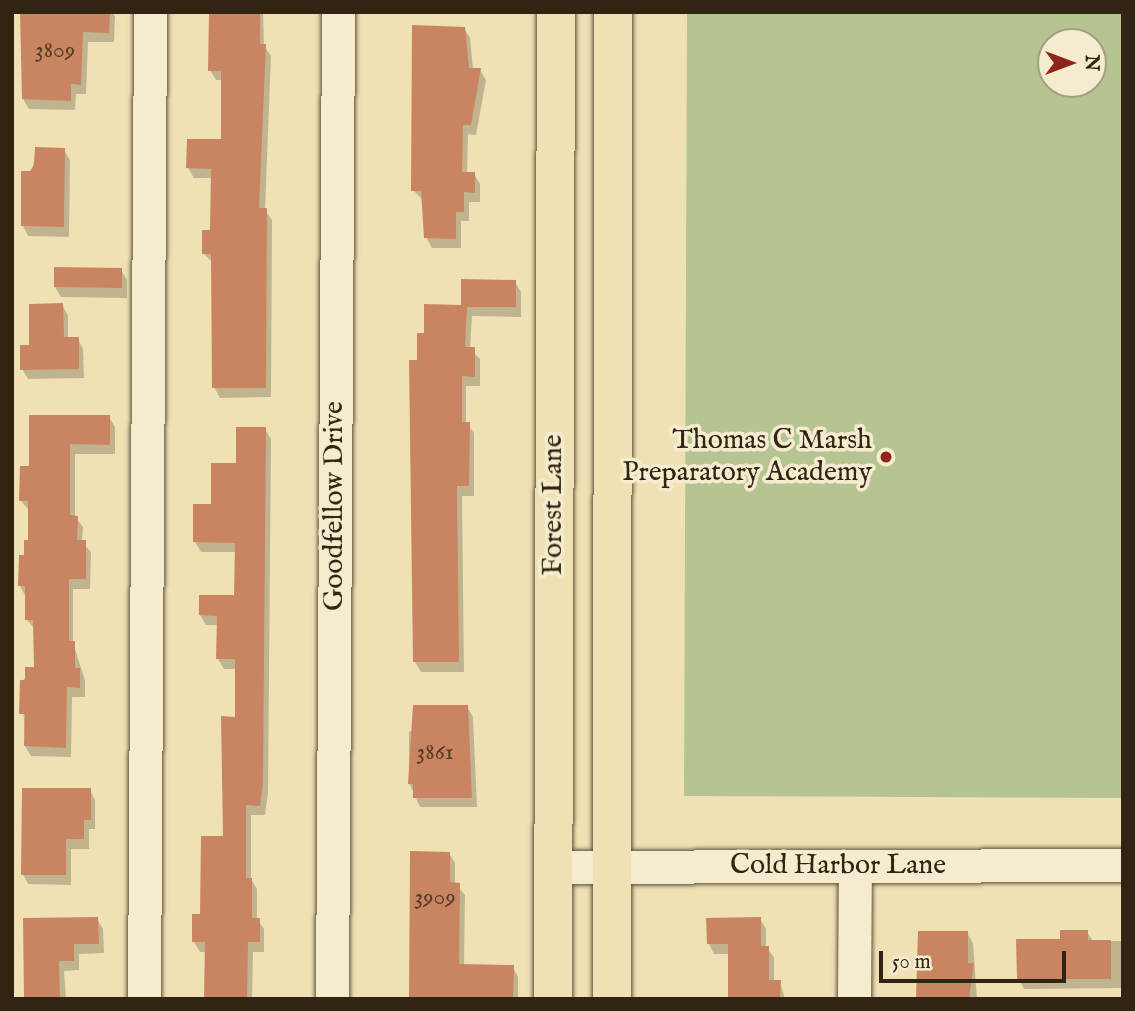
<!DOCTYPE html>
<html>
<head>
<meta charset="utf-8">
<style>
  body { margin:0 }
  #map { position:relative; width:1135px; height:1011px; overflow:hidden; background:#f0e1b5; font-family:"IM FELL English",serif }
  div>[style] { position:absolute }
  .green>* { inset:0; background:#b5c491 }
  .shadow>* { inset:0; background:#0003 }
  .building>* { inset:0; background:#c98461 }
  .roads { filter:drop-shadow(0 0 2px #61533c) drop-shadow(0 0 2px #61533c) }
  .minor>* { height:33px; margin:-16.5px; padding:0 16.5px; transform-origin:16.5px; border-radius:16.5px; background:#f5eccf }
  .major>* { height:38px; margin:-19px; padding:0 19px; transform-origin:19px; border-radius:19px; background:#f0e1b5 }
  .dots>* { width:19px; height:19px; translate:-50% -50%; box-sizing:border-box; border:4px solid #f5eccf; border-radius:50% }
  span { translate:-50% -50%; white-space:nowrap; text-align:center; line-height:1.15; -webkit-text-stroke:7px #f5eccf; paint-order:stroke }
  .number-label { font-size:24px; color:#573c26 }
  .number-label span { -webkit-text-stroke-width:0 }
  .poi-label { font-size:28px; color:#312413 }
  .right { translate:-100% -50%; text-align:right }
  .street-label { font-size:28px; color:#312413 }
  .frame { position:absolute; inset:0; border:14px solid #312413; pointer-events:none }
  .north { position:absolute; left:1037px; top:28px; width:70px; height:70px; box-sizing:border-box; background:#f5eccf; border:2px solid #a79c84; border-radius:50%; rotate:90deg; font-size:19px; font-weight:700; line-height:28px; text-align:center; color:#312413 }
  .north::after { content:''; display:block; margin:auto; width:24px; height:32px; background:#8f2418; clip-path:polygon(50% 0,100% 100%,50% 72%,0 100%) }
  .scale { position:absolute; left:879px; top:951px; width:187px; height:32px; box-sizing:border-box; border:4px solid #312413; border-top:0; padding-left:9px; font-size:21px; line-height:24px; white-space:nowrap; color:#312413; -webkit-text-stroke:5px #f5eccf; paint-order:stroke }
</style>
</head>
<body>
<div id="map">
  <div class="green">
    <div style="clip-path:polygon(evenodd,687px 12px,1123px 12px,1123px 798px,684px 796px,687px 12px,1051px 42px,1093px 42px,1093px 84px,1051px 84px,1051px 42px)"></div>
  </div>
  <div class="shadow">
    <div style="clip-path:polygon(22px 12px,112px 12px,115px 16px,114px 42px,88px 42px,86px 94px,76px 94px,75px 110px,29px 109px,23px 99px)"></div>
    <div style="clip-path:polygon(210px 12px,263px 12px,264px 46px,271px 56px,265px 210px,272px 220px,271px 397px,220px 398px,214px 387px,213px 263px,203px 253px,212px 232px,212px 178px,194px 178px,188px 168px,223px 141px,223px 80px,216px 80px,210px 70px)"></div>
    <div style="clip-path:polygon(464px 28px,470px 38px,473px 69px,480px 70px,486px 80px,476px 135px,468px 134px,467px 174px,474px 174px,480px 184px,480px 202px,469px 202px,469px 221px,461px 221px,461px 248px,432px 248px,426px 237px,423px 200px,413px 190px)"></div>
    <div style="clip-path:polygon(36px 149px,64px 150px,70px 160px,69px 237px,28px 236px,23px 226px)"></div>
    <div style="clip-path:polygon(121px 270px,127px 280px,127px 298px,61px 297px,55px 287px)"></div>
    <div style="clip-path:polygon(515px 282px,521px 292px,521px 317px,472px 316px,470px 349px,480px 359px,480px 386px,466px 386px,466px 423px,474px 433px,474px 496px,462px 496px,464px 672px,421px 672px,415px 662px,419px 362px,426px 335px,463px 306px)"></div>
    <div style="clip-path:polygon(62px 305px,68px 315px,68px 339px,78px 339px,83px 349px,84px 378px,28px 379px,22px 369px)"></div>
    <div style="clip-path:polygon(109px 417px,115px 427px,115px 454px,75px 454px,75px 517px,83px 527px,82px 542px,91px 552px,90px 589px,73px 589px,73px 643px,85px 680px,85px 697px,72px 697px,71px 757px,31px 756px,25px 746px,22px 681px,35px 669px,35px 629px,26px 619px,26px 597px,20px 586px,30px 542px,30px 511px,21px 501px,30px 468px)"></div>
    <div style="clip-path:polygon(265px 429px,271px 439px,268px 793px,265px 815px,251px 815px,251px 879px,257px 889px,257px 919px,264px 929px,264px 952px,253px 952px,252px 999px,206px 999px,207px 952px,200px 952px,194px 942px,225px 837px,237px 719px,237px 669px,224px 669px,218px 659px,219px 625px,206px 625px,200px 615px,236px 597px,237px 552px,201px 552px,195px 542px,237px 464px)"></div>
    <div style="clip-path:polygon(467px 707px,473px 717px,477px 807px,420px 807px,409px 783px,409px 732px)"></div>
    <div style="clip-path:polygon(90px 790px,95px 800px,95px 829px,89px 829px,89px 849px,71px 849px,71px 885px,28px 884px,23px 874px)"></div>
    <div style="clip-path:polygon(449px 853px,455px 863px,455px 884px,465px 895px,464px 966px,513px 967px,518px 977px,518px 999px,411px 999px)"></div>
    <div style="clip-path:polygon(97px 919px,103px 929px,104px 953px,79px 954px,79px 970px,64px 971px,66px 999px,26px 999px,25px 920px)"></div>
    <div style="clip-path:polygon(760px 919px,766px 929px,766px 947px,774px 957px,774px 982px,780px 982px,785px 999px,730px 999px,729px 954px,714px 954px,709px 944px)"></div>
    <div style="clip-path:polygon(1087px 932px,1093px 941px,1123px 941px,1123px 988px,1024px 989px,1019px 979px,1062px 940px)"></div>
    <div style="clip-path:polygon(967px 933px,973px 943px,977px 999px,919px 999px)"></div>
  </div>
  <div class="building">
    <div style="clip-path:polygon(20px 12px,110px 12px,109px 33px,83px 32px,81px 85px,71px 84px,71px 101px,22px 99px)"></div>
    <div style="clip-path:polygon(209px 12px,260px 12px,260px 44px,266px 44px,259px 208px,267px 208px,266px 388px,212px 388px,211px 254px,202px 254px,202px 230px,210px 230px,211px 169px,186px 168px,187px 139px,221px 139px,221px 71px,208px 71px)"></div>
    <div style="clip-path:polygon(412px 25px,465px 27px,469px 68px,481px 68px,471px 125px,463px 125px,462px 172px,475px 172px,475px 193px,464px 192px,464px 212px,456px 212px,456px 239px,424px 238px,421px 191px,411px 191px)"></div>
    <div style="clip-path:polygon(35px 147px,65px 148px,64px 227px,21px 226px,21px 171px,30px 171px,34px 165px)"></div>
    <div style="clip-path:polygon(54px 267px,122px 268px,122px 288px,54px 287px)"></div>
    <div style="clip-path:polygon(461px 279px,516px 280px,516px 307px,467px 307px,465px 347px,475px 347px,475px 377px,462px 376px,462px 422px,470px 422px,469px 486px,457px 486px,459px 662px,413px 662px,409px 360px,417px 360px,417px 333px,424px 333px,424px 304px,461px 305px)"></div>
    <div style="clip-path:polygon(63px 303px,64px 337px,79px 337px,79px 369px,20px 370px,20px 345px,29px 345px,29px 304px)"></div>
    <div style="clip-path:polygon(29px 415px,110px 415px,110px 445px,70px 444px,70px 515px,78px 516px,77px 540px,86px 540px,86px 579px,69px 579px,69px 641px,75px 641px,75px 668px,80px 668px,80px 688px,67px 687px,66px 748px,24px 746px,25px 714px,19px 714px,20px 680px,25px 680px,25px 667px,34px 667px,33px 620px,25px 620px,25px 586px,18px 586px,19px 555px,24px 555px,24px 540px,28px 540px,28px 501px,19px 501px,20px 466px,29px 466px)"></div>
    <div style="clip-path:polygon(236px 427px,266px 427px,263px 782px,260px 806px,246px 805px,246px 878px,252px 878px,252px 918px,260px 918px,260px 942px,248px 942px,247px 999px,204px 999px,205px 942px,192px 942px,192px 914px,200px 914px,201px 836px,223px 836px,221px 716px,235px 717px,235px 659px,216px 659px,217px 616px,199px 615px,199px 595px,234px 595px,235px 543px,193px 542px,193px 504px,211px 504px,211px 463px,236px 463px)"></div>
    <div style="clip-path:polygon(413px 705px,468px 705px,472px 798px,413px 798px,413px 784px,408px 784px)"></div>
    <div style="clip-path:polygon(22px 788px,91px 788px,91px 820px,84px 820px,84px 839px,66px 839px,66px 875px,21px 875px)"></div>
    <div style="clip-path:polygon(410px 851px,450px 852px,450px 882px,460px 883px,459px 964px,514px 965px,513px 999px,409px 999px)"></div>
    <div style="clip-path:polygon(98px 917px,99px 944px,74px 944px,74px 961px,59px 961px,60px 999px,24px 999px,23px 918px)"></div>
    <div style="clip-path:polygon(761px 917px,761px 946px,769px 946px,769px 980px,781px 980px,780px 999px,728px 999px,728px 944px,707px 944px,706px 918px)"></div>
    <div style="clip-path:polygon(1060px 930px,1088px 930px,1088px 940px,1111px 940px,1111px 979px,1017px 979px,1016px 939px,1060px 939px)"></div>
    <div style="clip-path:polygon(918px 931px,968px 931px,968px 963px,974px 963px,969px 999px,916px 999px)"></div>
  </div>
  <div class="roads">
    <div class="minor">
      <div style="left:553px;top:867px;width:570px;rotate:-0.2deg"></div>
      <div style="left:144px;top:999px;width:987px;rotate:-89.65deg"></div>
      <div style="left:332px;top:999px;width:987px;rotate:-89.65deg"></div>
      <div style="left:854px;top:999px;width:133px;rotate:-89.6deg"></div>
    </div>
    <div class="major">
      <div style="left:553px;top:999px;width:987px;rotate:-89.83deg"></div>
      <div style="left:612px;top:999px;width:987px;rotate:-89.94deg"></div>
    </div>
  </div>
  <div class="dots">
    <div style="left:886px;top:457px;background:#8f2418"></div>
  </div>
  <div class="number-label">
    <span style="left:55px;top:51px">3809</span>
    <span style="left:435px;top:753px">3861</span>
    <span style="left:435px;top:898px">3909</span>
  </div>
  <div class="poi-label">
    <span class="right" style="left:872px;top:457px">Thomas C Marsh<br>Preparatory Academy</span>
  </div>
  <div class="street-label">
    <span style="left:554px;top:505px;rotate:-90deg">Forest Lane</span>
    <span style="left:335px;top:506px;rotate:-90deg">Goodfellow Drive</span>
    <span style="left:838px;top:866px">Cold Harbor Lane</span>
  </div>
  <div class="frame"></div>
  <div class="north">N</div>
  <div class="scale">50 m</div>
</div>
</body>
</html>
